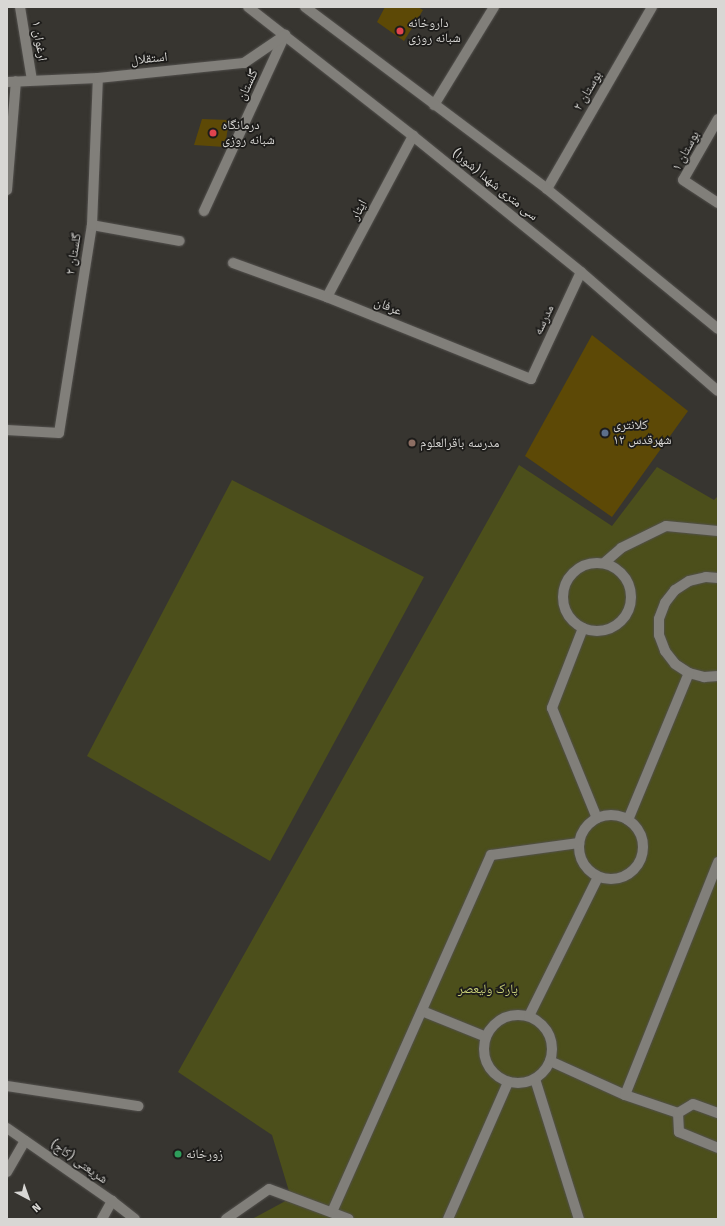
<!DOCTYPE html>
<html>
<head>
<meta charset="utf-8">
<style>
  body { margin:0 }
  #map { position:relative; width:725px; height:1226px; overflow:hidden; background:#373530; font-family:"Fira Sans","Noto Naskh Arabic",sans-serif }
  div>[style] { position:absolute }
  .green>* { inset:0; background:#4c4f1b }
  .building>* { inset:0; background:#5d4906 }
  .roads { filter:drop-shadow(0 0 1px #52504d) drop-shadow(0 0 1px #52504d) }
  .street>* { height:10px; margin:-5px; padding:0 5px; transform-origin:5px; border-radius:5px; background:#817f7a }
  .street>.ring { margin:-5px; padding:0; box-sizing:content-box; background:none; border:10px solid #817f7a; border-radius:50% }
  .secondary>* { height:10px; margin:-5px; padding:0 5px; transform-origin:5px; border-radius:5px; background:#817f7a }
  .dots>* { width:11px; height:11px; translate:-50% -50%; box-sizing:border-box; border:2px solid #1d1c1a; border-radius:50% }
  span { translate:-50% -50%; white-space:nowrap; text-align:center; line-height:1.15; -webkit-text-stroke:3.5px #1d1c1a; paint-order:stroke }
  .poi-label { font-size:13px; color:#d8d7d4 }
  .left { translate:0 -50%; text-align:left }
  .street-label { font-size:13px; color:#d8d7d4 }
  .park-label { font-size:13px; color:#cad179 }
  .frame { position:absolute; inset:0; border:8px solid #d8d7d4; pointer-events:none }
  .north { position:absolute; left:8px; top:1178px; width:40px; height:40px; -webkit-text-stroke:3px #1d1c1a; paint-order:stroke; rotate:139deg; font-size:11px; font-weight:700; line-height:16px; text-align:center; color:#d8d7d4 }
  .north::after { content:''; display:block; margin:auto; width:14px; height:18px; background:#d8d7d4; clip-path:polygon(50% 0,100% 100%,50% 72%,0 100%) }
</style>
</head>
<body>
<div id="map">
  <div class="green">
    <div style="clip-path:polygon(519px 465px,612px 526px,657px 467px,714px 500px,718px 496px,718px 1219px,252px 1219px,291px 1198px,272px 1135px,178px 1072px)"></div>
    <div style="clip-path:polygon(232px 480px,424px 577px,270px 861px,87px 756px)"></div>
  </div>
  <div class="building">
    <div style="clip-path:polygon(385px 7px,418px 7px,423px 10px,404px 41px,377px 22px)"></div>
    <div style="clip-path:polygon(202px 119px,229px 120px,225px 147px,194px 145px)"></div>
    <div style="clip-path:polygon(592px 335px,688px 411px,612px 517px,525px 456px)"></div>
  </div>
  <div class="roads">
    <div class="street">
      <div style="left:20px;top:7px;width:74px;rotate:80.7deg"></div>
      <div style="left:434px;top:105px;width:115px;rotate:-58.5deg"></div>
      <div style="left:718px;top:119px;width:70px;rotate:119.8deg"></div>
      <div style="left:683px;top:180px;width:42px;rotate:33.3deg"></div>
      <div style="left:547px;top:189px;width:210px;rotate:-60deg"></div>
      <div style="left:7px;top:190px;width:109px;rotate:-85.3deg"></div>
      <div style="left:204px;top:211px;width:194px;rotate:-65.3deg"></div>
      <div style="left:92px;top:225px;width:89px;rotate:10.3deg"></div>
      <div style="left:233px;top:263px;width:100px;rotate:19.9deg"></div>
      <div style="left:327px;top:297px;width:220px;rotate:21.9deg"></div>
      <div style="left:531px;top:379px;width:118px;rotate:-65deg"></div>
      <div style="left:327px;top:297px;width:183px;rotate:-61.9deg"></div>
      <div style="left:7px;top:430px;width:52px;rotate:3.3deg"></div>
      <div style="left:59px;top:433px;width:211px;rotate:-81deg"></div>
      <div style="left:92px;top:225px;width:147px;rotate:-87.7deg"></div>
      <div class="ring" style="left:563px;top:563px;width:58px;height:58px"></div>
      <div style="left:604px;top:563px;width:23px;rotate:-41deg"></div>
      <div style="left:621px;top:548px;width:50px;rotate:-26.1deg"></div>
      <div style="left:666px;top:526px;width:52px;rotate:5.5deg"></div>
      <div style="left:718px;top:578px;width:12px;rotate:-175deg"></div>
      <div style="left:706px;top:577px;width:17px;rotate:167deg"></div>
      <div style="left:689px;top:581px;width:17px;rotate:147deg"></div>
      <div style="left:675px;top:590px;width:16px;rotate:128deg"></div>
      <div style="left:665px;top:603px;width:17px;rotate:111deg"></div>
      <div style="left:659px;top:619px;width:16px;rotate:90deg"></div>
      <div style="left:659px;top:635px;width:17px;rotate:69deg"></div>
      <div style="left:665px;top:651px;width:16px;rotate:52deg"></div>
      <div style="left:675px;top:664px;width:17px;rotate:33deg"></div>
      <div style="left:689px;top:673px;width:16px;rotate:15deg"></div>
      <div style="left:704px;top:677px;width:14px;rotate:-4deg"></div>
      <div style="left:583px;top:628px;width:86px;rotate:111.2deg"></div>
      <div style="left:552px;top:708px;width:119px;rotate:67.8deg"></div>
      <div class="ring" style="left:579px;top:815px;width:54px;height:54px"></div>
      <div style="left:628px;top:820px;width:159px;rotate:-67.5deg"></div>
      <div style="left:422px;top:1011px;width:69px;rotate:22.1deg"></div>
      <div class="ring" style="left:484px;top:1015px;width:58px;height:58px"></div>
      <div style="left:529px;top:1016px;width:155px;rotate:-63.6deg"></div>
      <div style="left:550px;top:1061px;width:82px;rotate:24.4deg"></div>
      <div style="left:625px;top:1095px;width:56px;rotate:18.8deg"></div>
      <div style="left:678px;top:1113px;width:19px;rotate:87deg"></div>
      <div style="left:679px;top:1132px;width:42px;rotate:22.3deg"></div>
      <div style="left:535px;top:1079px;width:147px;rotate:72.6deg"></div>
      <div style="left:7px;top:1086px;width:133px;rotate:8.7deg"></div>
      <div style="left:625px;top:1095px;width:251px;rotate:-68.2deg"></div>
      <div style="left:678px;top:1113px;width:17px;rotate:-31deg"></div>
      <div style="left:693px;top:1104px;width:27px;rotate:20deg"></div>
      <div style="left:7px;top:1172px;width:36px;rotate:-60deg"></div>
      <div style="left:332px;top:1212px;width:391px;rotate:-66deg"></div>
      <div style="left:491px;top:855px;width:89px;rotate:-7.8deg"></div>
      <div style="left:102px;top:1219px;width:21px;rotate:-61deg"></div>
      <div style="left:226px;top:1219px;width:52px;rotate:-34.9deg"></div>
      <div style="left:269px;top:1189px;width:85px;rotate:20.6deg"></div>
      <div style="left:448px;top:1219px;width:150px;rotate:-66.3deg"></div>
    </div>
    <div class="secondary">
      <div style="left:248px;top:7px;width:209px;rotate:38deg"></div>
      <div style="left:413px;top:136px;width:216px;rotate:39deg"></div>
      <div style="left:581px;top:272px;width:181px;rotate:41deg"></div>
      <div style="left:305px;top:7px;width:303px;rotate:36.9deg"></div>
      <div style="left:547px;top:189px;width:221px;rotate:39.3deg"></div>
      <div style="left:7px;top:82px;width:91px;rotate:-2.5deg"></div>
      <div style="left:98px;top:78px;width:147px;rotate:-5.9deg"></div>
      <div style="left:244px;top:63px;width:50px;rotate:-34.3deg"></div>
      <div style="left:7px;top:1128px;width:128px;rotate:34.8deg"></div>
      <div style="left:112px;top:1201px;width:29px;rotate:38deg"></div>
    </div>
  </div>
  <div class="dots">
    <div style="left:400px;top:31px;background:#e0444e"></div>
    <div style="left:213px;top:133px;background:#e0444e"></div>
    <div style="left:605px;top:433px;background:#5c6f8a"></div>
    <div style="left:412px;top:443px;background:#8d6e63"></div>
    <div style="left:178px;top:1154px;background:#2e9e5b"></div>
  </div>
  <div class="poi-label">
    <span class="left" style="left:408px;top:31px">داروخانه<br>شبانه روزی</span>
    <span class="left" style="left:222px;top:133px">درمانگاه<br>شبانه روزی</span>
    <span class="left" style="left:613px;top:433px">کلانتری<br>۱۲ شهرقدس</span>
    <span class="left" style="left:420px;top:443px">مدرسه باقرالعلوم</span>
    <span class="left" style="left:186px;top:1154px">زورخانه</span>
  </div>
  <div class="street-label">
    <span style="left:39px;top:41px;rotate:81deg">ارغوان ۱</span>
    <span style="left:149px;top:59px;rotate:-6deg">استقلال</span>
    <span style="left:248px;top:85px;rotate:-65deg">گلستان</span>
    <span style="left:588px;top:91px;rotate:-60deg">بوستان ۲</span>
    <span style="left:686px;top:151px;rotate:-62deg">بوستان ۱</span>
    <span style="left:495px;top:185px;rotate:39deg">سی متری شهدا (شورا)</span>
    <span style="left:359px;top:210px;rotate:-62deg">ایثار</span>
    <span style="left:74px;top:254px;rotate:-81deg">گلستان ۲</span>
    <span style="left:388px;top:307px;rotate:22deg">عرفان</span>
    <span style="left:544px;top:320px;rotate:-65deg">مدرسه</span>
    <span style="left:79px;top:1162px;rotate:35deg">شریعتی (کاج)</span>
  </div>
  <div class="park-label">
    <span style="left:488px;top:989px">پارک ولیعصر</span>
  </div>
  <div class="frame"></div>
  <div class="north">N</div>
</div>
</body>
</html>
